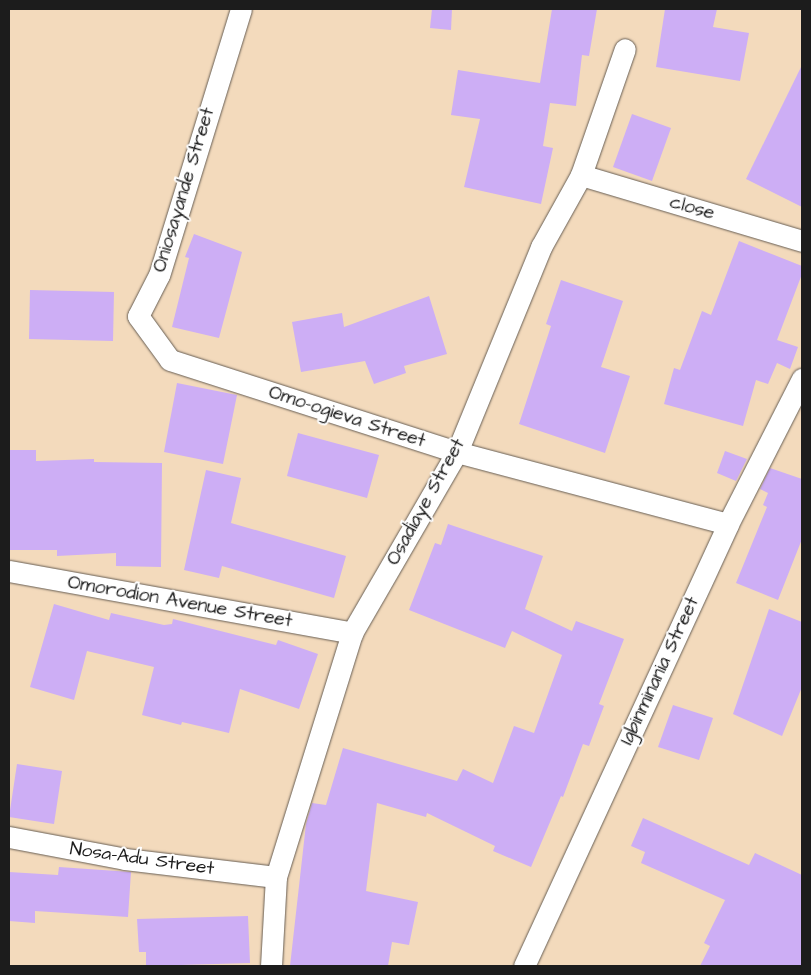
<!DOCTYPE html>
<html>
<head>
<meta charset="utf-8">
<style>
  body { margin:0 }
  #map { position:relative; width:811px; height:975px; overflow:hidden; background:#f3dabc; font-family:"Architects Daughter",sans-serif }
  div>[style] { position:absolute }
  .building>* { inset:0; background:#cdaef5 }
  .roads { filter:drop-shadow(0 0 1px #675e54) drop-shadow(0 0 1px #675e54) }
  .street>* { height:21px; margin:-10.5px; padding:0 10.5px; transform-origin:10.5px; border-radius:10.5px; background:#fff }
  span { translate:-50% -50%; white-space:nowrap; text-align:center; line-height:1.15; -webkit-text-stroke:4px #fff; paint-order:stroke }
  .street-label { font-size:19px; color:#1c1c1c }
  .frame { position:absolute; inset:0; border:10px solid #1c1c1c; pointer-events:none }
</style>
</head>
<body>
<div id="map">
  <div class="building">
    <div style="clip-path:polygon(432px 9px,452px 9px,451px 30px,430px 28px)"></div>
    <div style="clip-path:polygon(552px 9px,597px 9px,589px 56px,582px 55px,576px 106px,550px 103px,543px 146px,553px 148px,541px 204px,464px 187px,480px 119px,451px 115px,458px 70px,540px 83px)"></div>
    <div style="clip-path:polygon(665px 9px,717px 9px,713px 27px,749px 33px,740px 81px,656px 67px)"></div>
    <div style="clip-path:polygon(802px 65px,802px 207px,746px 179px)"></div>
    <div style="clip-path:polygon(632px 114px,671px 128px,652px 181px,613px 167px)"></div>
    <div style="clip-path:polygon(194px 234px,242px 252px,219px 338px,172px 327px,189px 258px,185px 257px)"></div>
    <div style="clip-path:polygon(739px 241px,802px 266px,802px 274px,777px 340px,798px 347px,790px 369px,777px 363px,768px 384px,756px 380px,743px 426px,664px 404px,674px 368px,680px 370px,702px 311px,711px 315px)"></div>
    <div style="clip-path:polygon(561px 280px,623px 301px,601px 367px,630px 376px,605px 453px,519px 424px,551px 326px,546px 324px)"></div>
    <div style="clip-path:polygon(30px 290px,114px 292px,113px 341px,29px 339px)"></div>
    <div style="clip-path:polygon(429px 296px,447px 354px,404px 366px,406px 373px,374px 384px,365px 361px,301px 372px,292px 322px,342px 313px,344px 327px)"></div>
    <div style="clip-path:polygon(177px 383px,237px 395px,223px 464px,164px 452px)"></div>
    <div style="clip-path:polygon(298px 433px,379px 455px,367px 498px,287px 476px)"></div>
    <div style="clip-path:polygon(9px 450px,36px 450px,36px 461px,94px 459px,94px 462px,162px 463px,161px 567px,116px 566px,116px 553px,57px 556px,57px 550px,9px 550px)"></div>
    <div style="clip-path:polygon(725px 451px,747px 459px,736px 481px,717px 473px)"></div>
    <div style="clip-path:polygon(770px 468px,802px 479px,802px 539px,778px 600px,736px 583px,767px 507px,763px 505px,768px 493px,760px 489px)"></div>
    <div style="clip-path:polygon(206px 470px,241px 478px,231px 523px,346px 556px,334px 598px,222px 566px,219px 578px,184px 570px)"></div>
    <div style="clip-path:polygon(448px 524px,543px 556px,525px 609px,572px 631px,576px 621px,624px 639px,599px 704px,604px 706px,589px 746px,583px 744px,563px 797px,561px 796px,531px 867px,493px 851px,495px 846px,427px 813px,426px 817px,377px 803px,366px 891px,418px 902px,409px 945px,392px 942px,388px 966px,290px 966px,306px 824px,312px 803px,326px 805px,343px 748px,457px 781px,463px 769px,493px 783px,514px 726px,534px 733px,562px 655px,512px 631px,505px 648px,409px 610px,435px 543px,441px 545px)"></div>
    <div style="clip-path:polygon(54px 604px,109px 620px,111px 613px,164px 625px,172px 624px,173px 619px,276px 645px,278px 640px,318px 654px,299px 709px,240px 689px,229px 733px,182px 722px,181px 725px,142px 715px,154px 667px,87px 651px,74px 700px,30px 687px)"></div>
    <div style="clip-path:polygon(769px 609px,802px 622px,802px 687px,782px 736px,733px 714px)"></div>
    <div style="clip-path:polygon(673px 705px,713px 718px,699px 760px,658px 747px)"></div>
    <div style="clip-path:polygon(17px 764px,62px 771px,54px 824px,9px 817px)"></div>
    <div style="clip-path:polygon(643px 818px,749px 865px,755px 853px,802px 875px,802px 966px,700px 966px,710px 946px,704px 943px,725px 900px,641px 863px,645px 852px,631px 846px)"></div>
    <div style="clip-path:polygon(59px 867px,131px 872px,128px 917px,35px 911px,35px 923px,9px 921px,9px 872px,58px 875px)"></div>
    <div style="clip-path:polygon(248px 916px,250px 963px,146px 966px,146px 952px,139px 952px,137px 919px)"></div>
  </div>
  <div class="roads">
    <div class="street">
      <div style="left:241px;top:9px;width:278px;rotate:107.1deg"></div>
      <div style="left:159px;top:275px;width:46px;rotate:117.1deg"></div>
      <div style="left:138px;top:316px;width:54px;rotate:54deg"></div>
      <div style="left:170px;top:360px;width:301px;rotate:17.8deg"></div>
      <div style="left:457px;top:452px;width:280px;rotate:14.9deg"></div>
      <div style="left:581px;top:175px;width:231px;rotate:16.6deg"></div>
      <div style="left:9px;top:571px;width:349px;rotate:10.2deg"></div>
      <div style="left:9px;top:837px;width:118px;rotate:10.7deg"></div>
      <div style="left:125px;top:859px;width:152px;rotate:6.8deg"></div>
      <div style="left:271px;top:966px;width:89px;rotate:-86.8deg"></div>
      <div style="left:276px;top:877px;width:256px;rotate:-72.7deg"></div>
      <div style="left:352px;top:633px;width:209px;rotate:-59.9deg"></div>
      <div style="left:457px;top:452px;width:222px;rotate:-67.7deg"></div>
      <div style="left:541px;top:247px;width:82px;rotate:-60.9deg"></div>
      <div style="left:581px;top:175px;width:133px;rotate:-70.8deg"></div>
      <div style="left:524px;top:966px;width:487px;rotate:-65.2deg"></div>
      <div style="left:728px;top:524px;width:163px;rotate:-63deg"></div>
    </div>
  </div>
  <div class="street-label">
    <span style="left:184px;top:190px;rotate:-73deg">Oniosayande Street</span>
    <span style="left:692px;top:208px;rotate:16deg">close</span>
    <span style="left:347px;top:417px;rotate:18deg">Omo-ogieva Street</span>
    <span style="left:426px;top:502px;rotate:-61deg">Osadiaye Street</span>
    <span style="left:180px;top:602px;rotate:10deg">Omorodion Avenue Street</span>
    <span style="left:660px;top:671px;rotate:-65deg">Igbinminania Street</span>
    <span style="left:142px;top:859px;rotate:8deg">Nosa-Adu Street</span>
  </div>
  <div class="frame"></div>
</div>
</body>
</html>
